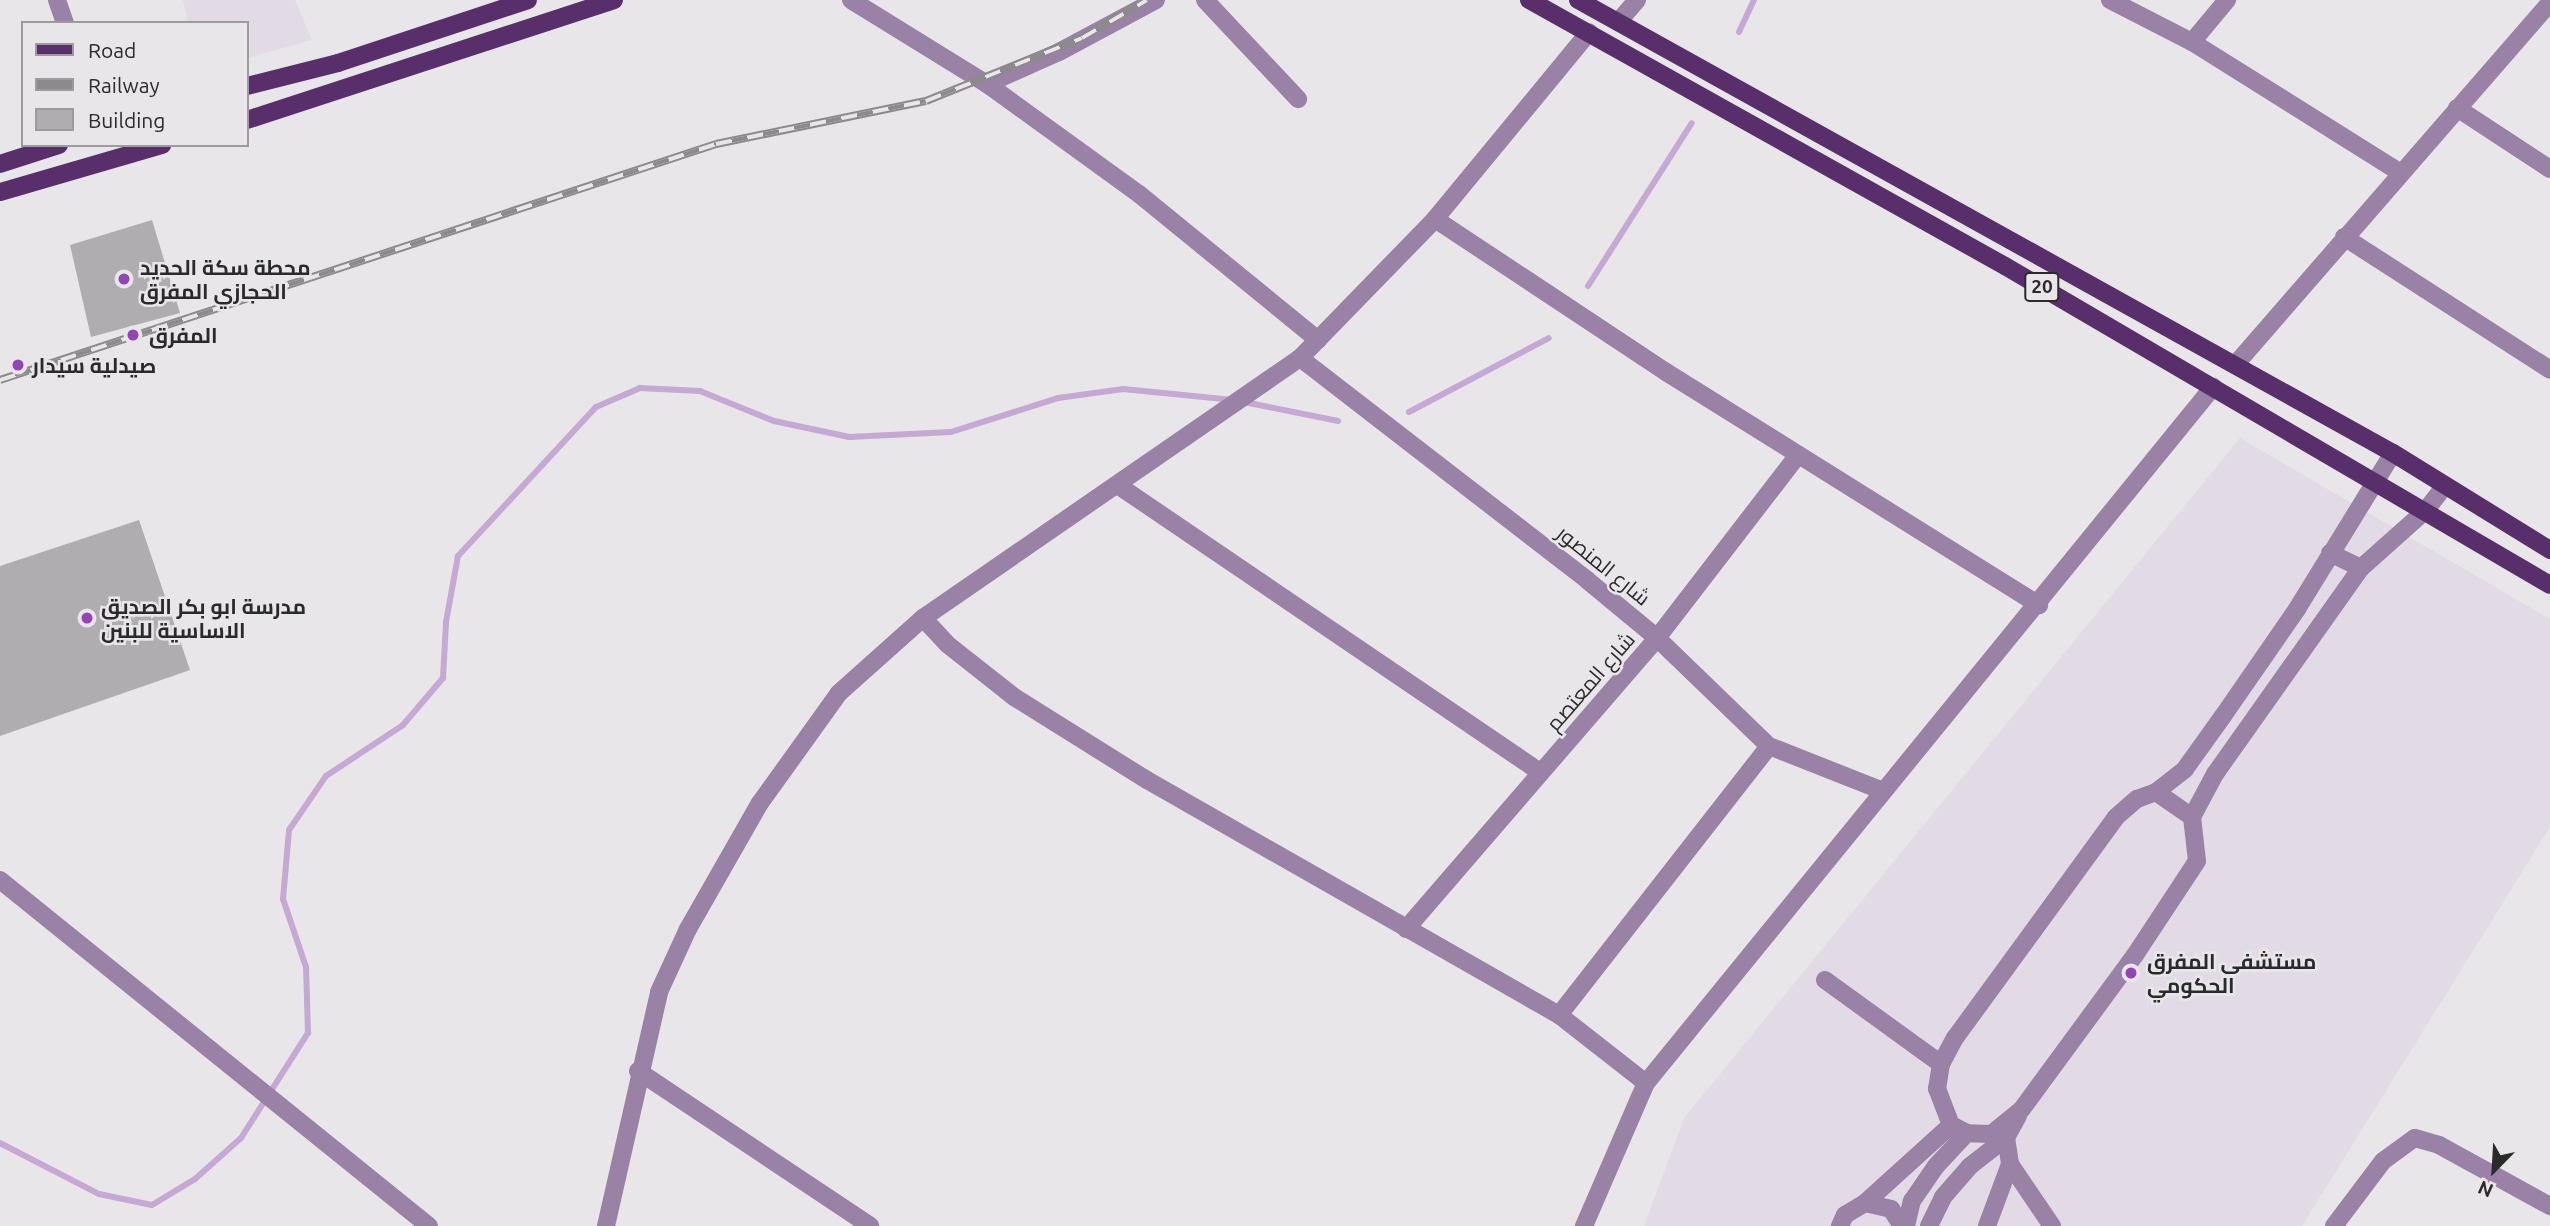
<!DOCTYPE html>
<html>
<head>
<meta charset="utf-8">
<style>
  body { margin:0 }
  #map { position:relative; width:2550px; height:1226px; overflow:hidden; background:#e9e6ea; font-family:Ubuntu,Cairo,sans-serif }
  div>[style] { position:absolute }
  .built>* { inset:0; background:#e2dbe6 }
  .stream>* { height:6px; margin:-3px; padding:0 3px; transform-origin:3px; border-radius:3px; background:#c5a8d3 }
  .building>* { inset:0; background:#b0adb1 }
  .minor>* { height:18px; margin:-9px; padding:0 9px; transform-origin:9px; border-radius:9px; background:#9982a5 }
  .major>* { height:18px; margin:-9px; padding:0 9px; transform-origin:9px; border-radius:9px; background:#582e6b }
  .rail>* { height:8px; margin-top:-4px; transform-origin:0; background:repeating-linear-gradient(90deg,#e9e6ea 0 16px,#8c8a8c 0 32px); box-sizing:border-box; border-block:2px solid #8c8a8c }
  .dots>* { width:19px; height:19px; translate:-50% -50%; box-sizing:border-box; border:4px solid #e9e6ea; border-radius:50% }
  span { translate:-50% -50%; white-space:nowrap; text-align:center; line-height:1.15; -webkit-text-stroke:5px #e9e6ea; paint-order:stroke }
  .shield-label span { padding:2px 5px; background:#e9e6ea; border:2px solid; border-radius:5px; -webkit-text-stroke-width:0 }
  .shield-label { font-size:19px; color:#2b2a2b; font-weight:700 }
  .poi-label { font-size:21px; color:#2b2a2b; font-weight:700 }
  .left { translate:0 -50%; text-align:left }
  .street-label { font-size:21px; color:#2b2a2b }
  .legend { position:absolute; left:21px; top:21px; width:228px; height:126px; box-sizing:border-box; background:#e9e6ea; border:2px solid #9d9b9e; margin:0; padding:9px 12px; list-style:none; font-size:21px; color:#2b2a2b }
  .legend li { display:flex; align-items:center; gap:14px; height:35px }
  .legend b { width:35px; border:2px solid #9d9b9e }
  .north { position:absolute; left:2459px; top:1135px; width:70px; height:70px; -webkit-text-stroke:5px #e9e6ea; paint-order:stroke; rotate:204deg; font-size:19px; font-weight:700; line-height:28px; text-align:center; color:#2b2a2b }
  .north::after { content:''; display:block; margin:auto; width:24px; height:32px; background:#2b2a2b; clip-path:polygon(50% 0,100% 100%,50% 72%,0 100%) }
</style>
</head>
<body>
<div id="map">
  <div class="built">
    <div style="clip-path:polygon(183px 0,295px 0,312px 40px,247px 58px,247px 23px,188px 23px)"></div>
    <div style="clip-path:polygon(2240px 438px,2550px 619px,2550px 827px,2302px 1226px,1644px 1226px,1684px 1118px)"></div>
  </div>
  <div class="stream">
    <div style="left:1739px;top:32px;width:35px;rotate:-65deg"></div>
    <div style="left:1588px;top:286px;width:193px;rotate:-57.5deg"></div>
    <div style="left:1244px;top:402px;width:96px;rotate:11.4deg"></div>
    <div style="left:1409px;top:412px;width:158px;rotate:-27.9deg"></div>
    <div style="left:0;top:1143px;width:111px;rotate:27.3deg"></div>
    <div style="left:99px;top:1194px;width:54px;rotate:11.7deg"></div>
    <div style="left:152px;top:1205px;width:50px;rotate:-31.2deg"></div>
    <div style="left:195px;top:1179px;width:62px;rotate:-41.7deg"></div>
    <div style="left:241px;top:1138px;width:125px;rotate:-57.5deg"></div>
    <div style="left:308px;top:1033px;width:66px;rotate:-91.7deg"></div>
    <div style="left:306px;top:967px;width:72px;rotate:-108.7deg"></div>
    <div style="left:283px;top:899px;width:69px;rotate:-85deg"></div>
    <div style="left:289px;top:830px;width:65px;rotate:-55.6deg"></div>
    <div style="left:326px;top:776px;width:92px;rotate:-33.5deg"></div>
    <div style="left:403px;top:725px;width:62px;rotate:-49.6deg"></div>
    <div style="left:443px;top:678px;width:56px;rotate:-86.9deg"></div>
    <div style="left:446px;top:622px;width:67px;rotate:-79.7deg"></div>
    <div style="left:458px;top:556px;width:203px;rotate:-47.2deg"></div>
    <div style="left:596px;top:407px;width:48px;rotate:-23.4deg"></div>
    <div style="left:640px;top:388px;width:60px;rotate:2.9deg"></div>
    <div style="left:700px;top:391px;width:80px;rotate:22.1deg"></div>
    <div style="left:774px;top:421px;width:77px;rotate:12deg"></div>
    <div style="left:849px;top:437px;width:102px;rotate:-2.8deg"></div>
    <div style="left:951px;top:432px;width:112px;rotate:-17.6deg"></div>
    <div style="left:1058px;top:398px;width:66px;rotate:-7.9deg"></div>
    <div style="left:1123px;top:389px;width:111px;rotate:5.7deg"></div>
  </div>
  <div class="building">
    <div style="clip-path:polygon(152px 220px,180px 313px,91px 337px,70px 245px)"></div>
    <div style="clip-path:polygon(139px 520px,190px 670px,0 736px,0 566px)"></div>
  </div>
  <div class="minor">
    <div style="left:57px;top:0;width:24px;rotate:71deg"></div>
    <div style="left:851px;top:0;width:160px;rotate:31.7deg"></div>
    <div style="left:987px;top:84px;width:188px;rotate:35.9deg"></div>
    <div style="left:1139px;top:194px;width:231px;rotate:39.2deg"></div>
    <div style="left:1205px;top:0;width:136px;rotate:46.8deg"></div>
    <div style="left:2110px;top:0;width:92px;rotate:27.1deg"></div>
    <div style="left:2192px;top:42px;width:244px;rotate:32.1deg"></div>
    <div style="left:1618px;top:22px;width:29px;rotate:-49deg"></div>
    <div style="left:2192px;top:42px;width:55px;rotate:-50.2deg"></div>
    <div style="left:987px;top:84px;width:79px;rotate:-24deg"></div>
    <div style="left:1059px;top:52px;width:110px;rotate:-28.2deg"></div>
    <div style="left:2457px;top:108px;width:111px;rotate:33.3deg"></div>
    <div style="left:1435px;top:219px;width:277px;rotate:33.5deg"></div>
    <div style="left:1666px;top:372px;width:440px;rotate:32deg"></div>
    <div style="left:2344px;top:237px;width:245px;rotate:32.8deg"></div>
    <div style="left:1300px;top:358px;width:363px;rotate:37.7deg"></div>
    <div style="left:1587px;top:580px;width:91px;rotate:39.6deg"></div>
    <div style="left:1657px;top:638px;width:156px;rotate:44deg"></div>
    <div style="left:1769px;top:746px;width:123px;rotate:21.5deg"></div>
    <div style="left:2235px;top:365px;width:481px;rotate:-49deg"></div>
    <div style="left:1119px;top:486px;width:509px;rotate:34.19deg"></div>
    <div style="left:2330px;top:553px;width:34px;rotate:26deg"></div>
    <div style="left:923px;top:618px;width:35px;rotate:47deg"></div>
    <div style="left:947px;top:644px;width:85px;rotate:38.3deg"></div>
    <div style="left:1014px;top:697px;width:157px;rotate:32deg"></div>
    <div style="left:1147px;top:780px;width:474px;rotate:29.7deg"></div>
    <div style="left:1559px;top:1015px;width:110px;rotate:38deg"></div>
    <div style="left:2156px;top:792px;width:44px;rotate:34.8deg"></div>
    <div style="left:2192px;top:817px;width:44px;rotate:83.5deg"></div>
    <div style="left:2197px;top:861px;width:113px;rotate:123.4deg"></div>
    <div style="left:2135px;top:955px;width:192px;rotate:126.3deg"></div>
    <div style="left:2021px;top:1110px;width:38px;rotate:141deg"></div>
    <div style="left:1991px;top:1134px;width:24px;rotate:-178deg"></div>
    <div style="left:1967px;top:1133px;width:18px;rotate:-153deg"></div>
    <div style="left:1951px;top:1125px;width:39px;rotate:-111deg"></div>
    <div style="left:1937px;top:1089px;width:25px;rotate:-81deg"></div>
    <div style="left:1941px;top:1064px;width:30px;rotate:-62deg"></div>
    <div style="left:1955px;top:1038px;width:273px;rotate:-53.9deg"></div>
    <div style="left:2116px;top:817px;width:28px;rotate:-41deg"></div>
    <div style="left:2137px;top:799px;width:20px;rotate:-20deg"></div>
    <div style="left:2156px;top:792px;width:37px;rotate:-38deg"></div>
    <div style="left:2185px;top:769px;width:65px;rotate:-54.4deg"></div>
    <div style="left:2223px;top:716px;width:130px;rotate:-55.3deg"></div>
    <div style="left:2297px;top:609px;width:183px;rotate:-58.4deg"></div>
    <div style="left:2192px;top:817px;width:49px;rotate:-61.9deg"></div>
    <div style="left:2215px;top:774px;width:252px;rotate:-54.7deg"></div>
    <div style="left:2361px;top:568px;width:87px;rotate:-41.7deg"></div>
    <div style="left:2426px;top:510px;width:31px;rotate:-52deg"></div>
    <div style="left:0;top:880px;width:551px;rotate:38.89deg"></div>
    <div style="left:1406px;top:929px;width:384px;rotate:-49.2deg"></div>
    <div style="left:1657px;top:638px;width:231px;rotate:-52.4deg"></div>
    <div style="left:1825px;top:980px;width:143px;rotate:35.9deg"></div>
    <div style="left:1559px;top:1015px;width:341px;rotate:-52deg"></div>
    <div style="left:638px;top:1071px;width:279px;rotate:33.7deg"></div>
    <div style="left:2018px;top:1116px;width:25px;rotate:119deg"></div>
    <div style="left:2006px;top:1138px;width:26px;rotate:81deg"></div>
    <div style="left:2010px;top:1164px;width:75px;rotate:55.9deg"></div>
    <div style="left:1865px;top:1203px;width:116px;rotate:-42.2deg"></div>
    <div style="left:606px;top:1226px;width:240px;rotate:-77.2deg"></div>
    <div style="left:659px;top:992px;width:69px;rotate:-65.3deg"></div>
    <div style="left:688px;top:929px;width:145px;rotate:-60.3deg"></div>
    <div style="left:760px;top:803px;width:135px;rotate:-54.3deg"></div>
    <div style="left:839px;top:693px;width:113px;rotate:-41.8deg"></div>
    <div style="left:923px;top:618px;width:458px;rotate:-34.6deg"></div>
    <div style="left:1300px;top:358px;width:194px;rotate:-45.8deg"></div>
    <div style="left:1435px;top:219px;width:242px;rotate:-50.5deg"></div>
    <div style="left:1584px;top:1226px;width:156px;rotate:-66.6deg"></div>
    <div style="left:1646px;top:1083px;width:898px;rotate:-50.83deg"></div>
    <div style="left:1840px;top:1226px;width:12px;rotate:-66deg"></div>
    <div style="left:1845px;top:1215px;width:23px;rotate:-31deg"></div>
    <div style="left:1865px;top:1203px;width:27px;rotate:13deg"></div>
    <div style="left:1891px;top:1209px;width:20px;rotate:57deg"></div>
    <div style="left:1906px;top:1226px;width:26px;rotate:-77deg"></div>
    <div style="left:1912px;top:1201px;width:42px;rotate:-55.6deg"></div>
    <div style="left:1936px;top:1166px;width:45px;rotate:-46.8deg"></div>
    <div style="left:1929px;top:1226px;width:32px;rotate:-64deg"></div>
    <div style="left:1943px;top:1197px;width:41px;rotate:-48.9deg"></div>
    <div style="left:1970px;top:1166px;width:46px;rotate:-37.9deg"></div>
    <div style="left:1987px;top:1226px;width:66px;rotate:-69.6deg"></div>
    <div style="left:2334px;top:1226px;width:81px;rotate:-53deg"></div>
    <div style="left:2383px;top:1161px;width:39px;rotate:-36deg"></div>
    <div style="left:2415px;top:1138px;width:25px;rotate:16deg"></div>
    <div style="left:2439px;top:1145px;width:127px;rotate:28.8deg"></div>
  </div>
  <div class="major">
    <div style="left:1529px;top:0;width:545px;rotate:29.2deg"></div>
    <div style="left:2005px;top:266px;width:631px;rotate:30.34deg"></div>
    <div style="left:1578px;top:0;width:932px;rotate:29.07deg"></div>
    <div style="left:2393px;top:453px;width:185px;rotate:31.7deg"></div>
    <div style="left:247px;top:86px;width:94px;rotate:-14.2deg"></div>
    <div style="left:338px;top:63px;width:200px;rotate:-18.3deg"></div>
    <div style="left:247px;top:120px;width:386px;rotate:-18.1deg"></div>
    <div style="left:0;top:164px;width:62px;rotate:-17.9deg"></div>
    <div style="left:0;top:192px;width:169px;rotate:-16.2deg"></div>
  </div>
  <div class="rail">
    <div style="left:0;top:380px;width:754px;rotate:-18.24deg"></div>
    <div style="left:716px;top:144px;width:214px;rotate:-11.6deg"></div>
    <div style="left:926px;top:101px;width:168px;rotate:-22deg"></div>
    <div style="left:1082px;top:38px;width:75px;rotate:-30.3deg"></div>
  </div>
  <div class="dots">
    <div style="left:124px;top:279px;background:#9344b5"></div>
    <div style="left:133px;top:335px;background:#9344b5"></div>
    <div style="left:18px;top:365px;background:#9344b5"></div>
    <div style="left:87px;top:618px;background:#9344b5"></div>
    <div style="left:2131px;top:973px;background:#9344b5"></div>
  </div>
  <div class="shield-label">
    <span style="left:2042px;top:287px">20</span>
  </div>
  <div class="poi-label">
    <span class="left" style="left:140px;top:279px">محطة سكة الحديد<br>الحجازي المفرق</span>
    <span class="left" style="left:149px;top:335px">المفرق</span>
    <span class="left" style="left:32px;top:365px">صيدلية سيدار</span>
    <span class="left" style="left:101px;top:618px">مدرسة ابو بكر الصديق<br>الاساسية للبنين</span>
    <span class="left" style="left:2147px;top:973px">مستشفى المفرق<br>الحكومي</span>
  </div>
  <div class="street-label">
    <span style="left:1604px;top:565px;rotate:39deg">شارع المنصور</span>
    <span style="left:1590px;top:681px;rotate:-49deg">شارع المعتصم</span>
  </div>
  <ul class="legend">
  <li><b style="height:9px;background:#582e6b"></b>Road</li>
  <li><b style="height:9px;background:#8c8a8c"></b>Railway</li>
  <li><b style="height:19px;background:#b0adb1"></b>Building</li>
  </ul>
  <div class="north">N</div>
</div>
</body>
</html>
